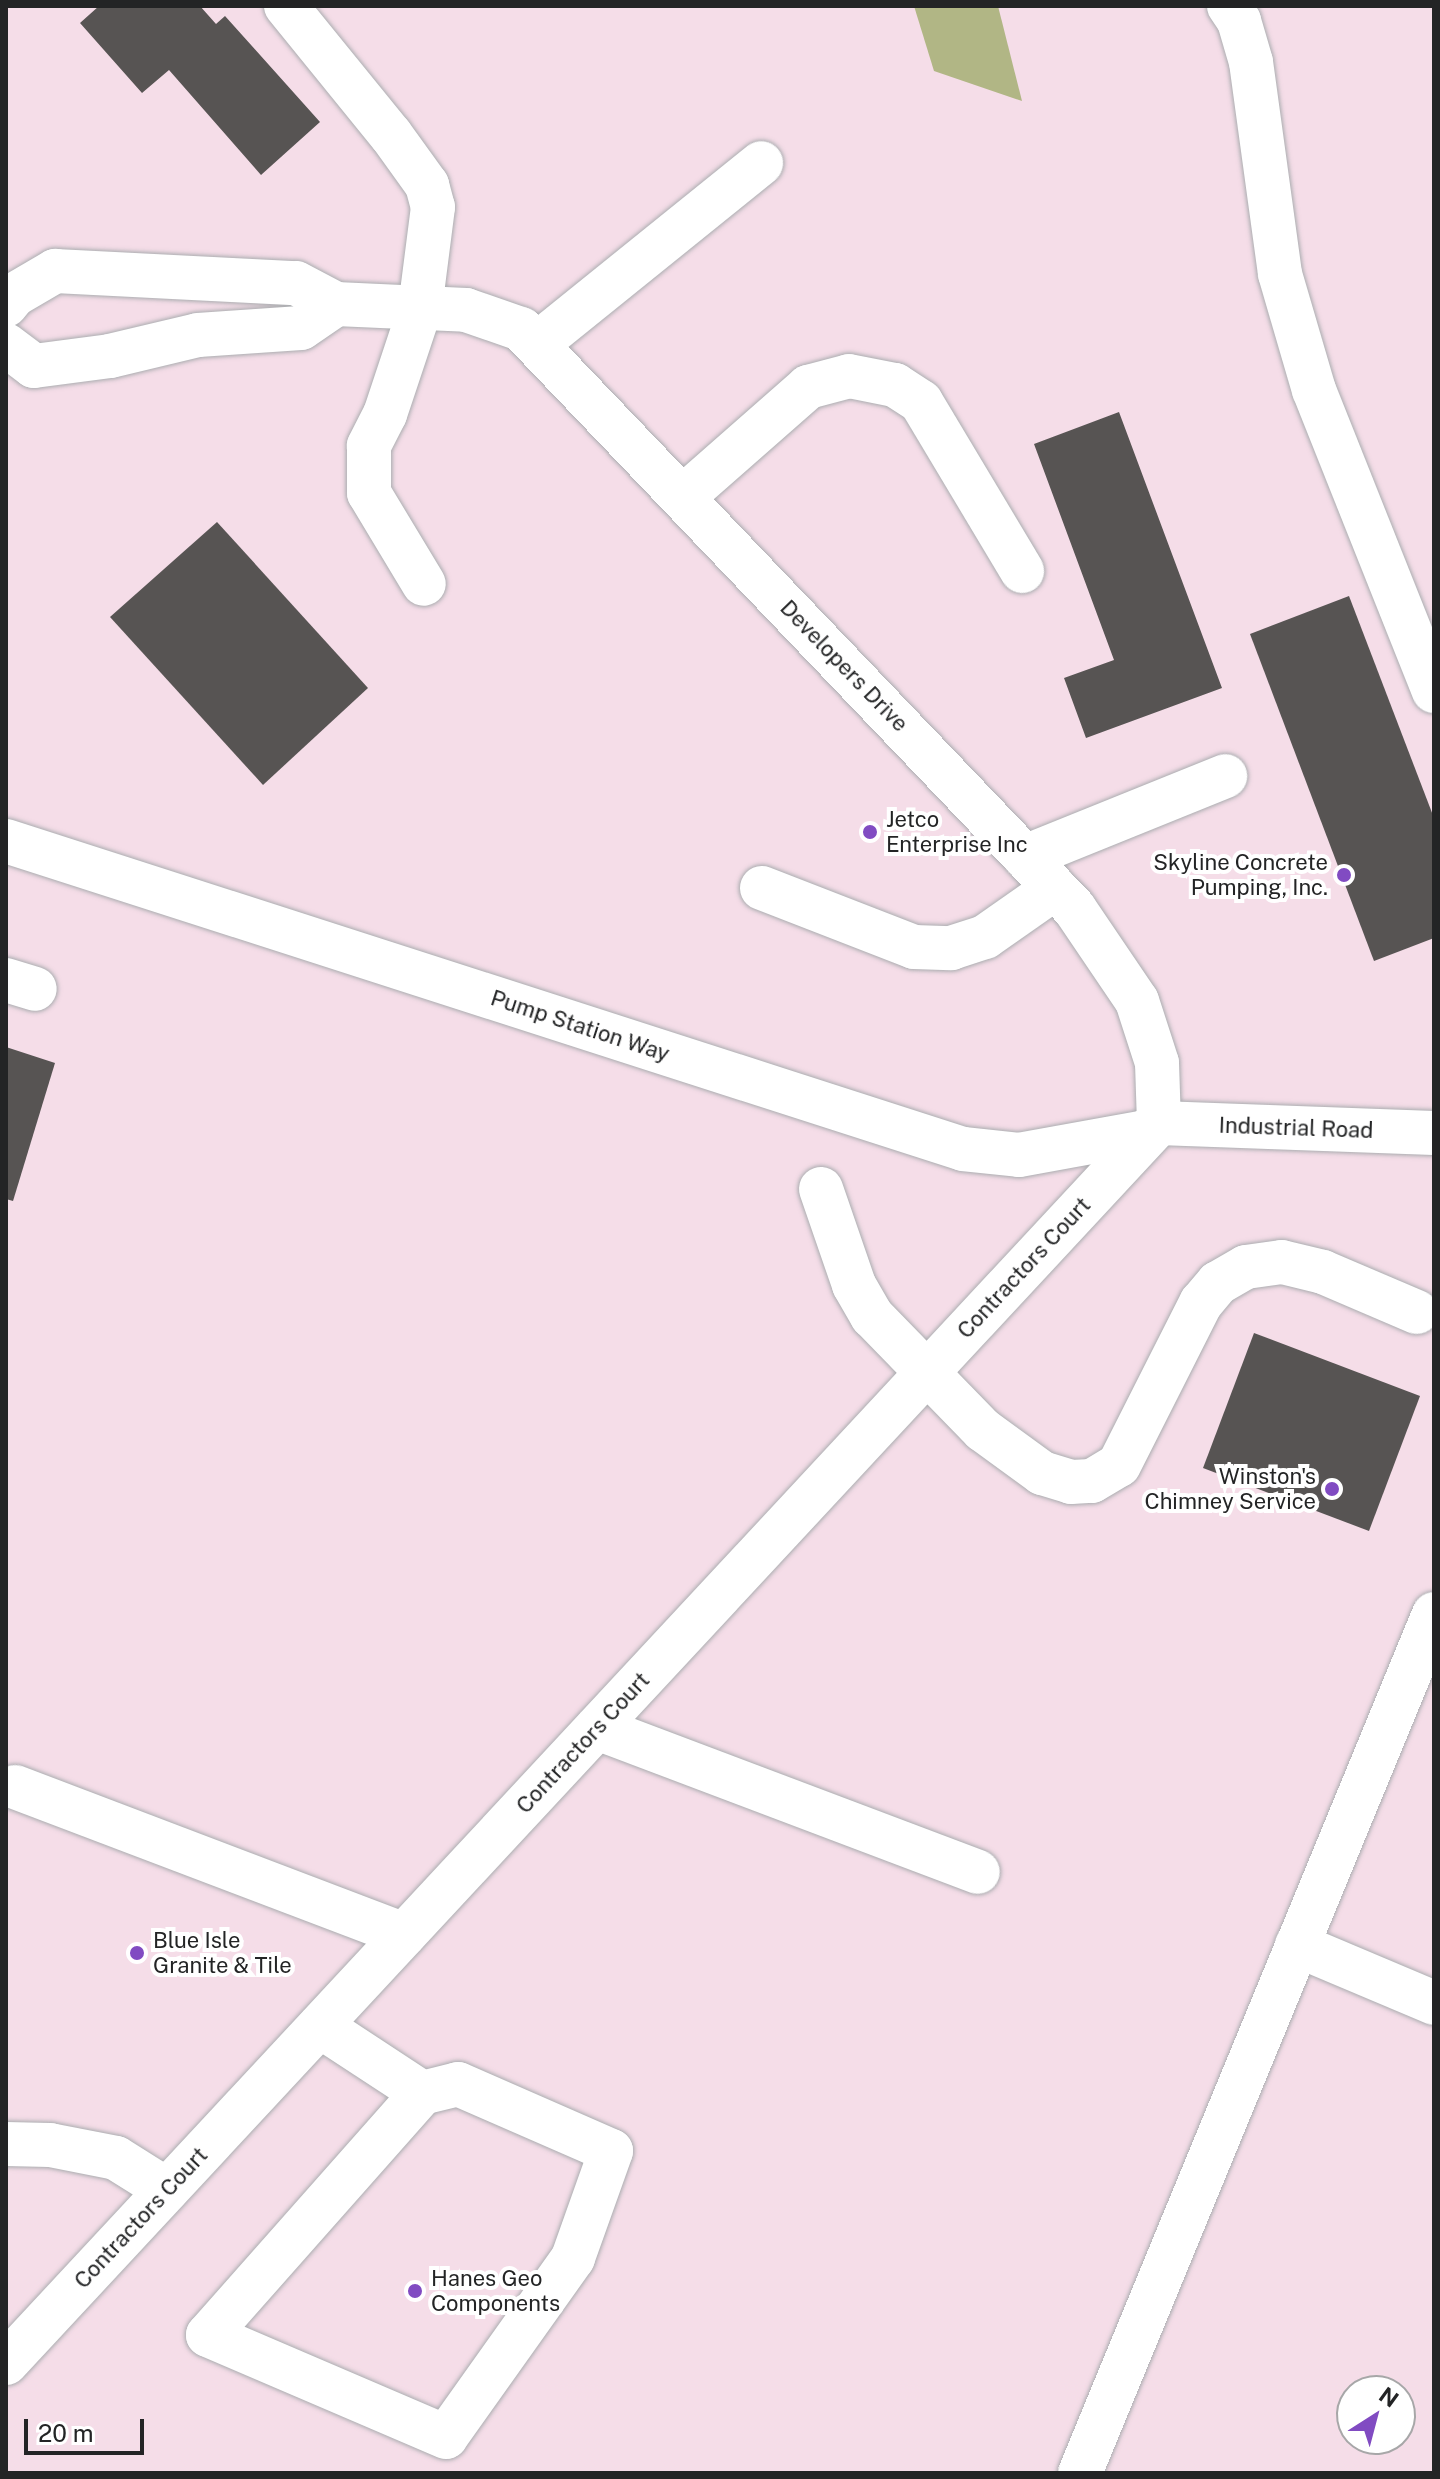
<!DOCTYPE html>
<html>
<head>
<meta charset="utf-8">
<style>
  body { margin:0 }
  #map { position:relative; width:1440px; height:2479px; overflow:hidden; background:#eceff1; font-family:"Public Sans",sans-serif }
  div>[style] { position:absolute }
  .industrial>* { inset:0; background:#f5dde8 }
  .forest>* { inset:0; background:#b1b685 }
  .building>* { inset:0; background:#575453 }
  .roads { filter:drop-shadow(0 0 2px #abadb0) drop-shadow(0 0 2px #abadb0) }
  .minor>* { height:44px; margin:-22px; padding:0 22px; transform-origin:22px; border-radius:22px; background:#fff }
  .dots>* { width:22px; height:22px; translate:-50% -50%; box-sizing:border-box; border:4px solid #fff; border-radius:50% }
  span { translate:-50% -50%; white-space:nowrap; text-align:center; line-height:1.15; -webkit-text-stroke:8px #fff; paint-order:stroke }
  .street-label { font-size:22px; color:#232425 }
  .poi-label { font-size:22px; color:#232425 }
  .left { translate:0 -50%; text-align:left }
  .right { translate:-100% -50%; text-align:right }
  .frame { position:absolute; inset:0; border:8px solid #232425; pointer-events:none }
  .north { position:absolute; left:1336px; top:2375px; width:80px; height:80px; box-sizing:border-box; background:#fff; border:2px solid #a7a7a8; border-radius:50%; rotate:36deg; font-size:22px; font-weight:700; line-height:32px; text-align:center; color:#232425 }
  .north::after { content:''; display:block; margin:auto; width:28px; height:36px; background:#814bc2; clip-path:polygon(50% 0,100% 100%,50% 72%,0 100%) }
  .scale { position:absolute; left:24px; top:2419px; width:120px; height:36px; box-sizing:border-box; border:4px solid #232425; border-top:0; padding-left:10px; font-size:24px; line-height:28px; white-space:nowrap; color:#232425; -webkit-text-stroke:6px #fff; paint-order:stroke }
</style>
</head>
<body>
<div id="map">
  <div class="industrial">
    <div style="clip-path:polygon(evenodd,6px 6px,1434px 6px,1434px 2473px,6px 2473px,6px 6px,1352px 2391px,1400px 2391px,1400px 2439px,1352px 2439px,1352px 2391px)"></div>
  </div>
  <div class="forest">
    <div style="clip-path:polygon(914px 6px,998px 6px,1022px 101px,934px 71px)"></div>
  </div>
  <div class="building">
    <div style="clip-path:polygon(99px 6px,200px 6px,216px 24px,225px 16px,320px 122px,261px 175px,169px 70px,142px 93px,80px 23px)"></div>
    <div style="clip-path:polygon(1119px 412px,1222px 688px,1086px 738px,1064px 678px,1114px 660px,1034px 444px)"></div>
    <div style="clip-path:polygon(217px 522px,368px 688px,263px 785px,110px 617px)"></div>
    <div style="clip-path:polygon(1349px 596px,1434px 818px,1434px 938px,1374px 961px,1250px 634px)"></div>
    <div style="clip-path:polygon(6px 1047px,55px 1063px,13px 1201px,6px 1199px)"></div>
    <div style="clip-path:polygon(1254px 1333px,1420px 1396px,1369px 1531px,1203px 1468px)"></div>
  </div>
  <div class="roads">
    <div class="minor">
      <div style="left:286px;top:6px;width:166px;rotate:50.9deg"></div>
      <div style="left:391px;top:135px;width:62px;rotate:54.2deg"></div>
      <div style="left:427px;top:185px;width:23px;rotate:75deg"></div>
      <div style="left:433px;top:207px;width:103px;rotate:97.3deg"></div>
      <div style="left:420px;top:309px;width:111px;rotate:108.4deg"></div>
      <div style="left:385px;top:414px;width:36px;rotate:117deg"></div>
      <div style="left:369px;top:446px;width:47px;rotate:90deg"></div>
      <div style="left:369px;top:493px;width:106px;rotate:58.9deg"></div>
      <div style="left:1229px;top:6px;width:18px;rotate:56deg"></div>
      <div style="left:1239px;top:21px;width:43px;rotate:73.7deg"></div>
      <div style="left:1251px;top:62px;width:214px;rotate:82.2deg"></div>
      <div style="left:1280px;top:274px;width:121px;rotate:73.7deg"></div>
      <div style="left:1314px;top:390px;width:324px;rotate:68.3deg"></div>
      <div style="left:6px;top:305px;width:13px;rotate:-51deg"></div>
      <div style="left:14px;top:295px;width:48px;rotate:-30.3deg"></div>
      <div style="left:55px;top:271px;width:241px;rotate:2.9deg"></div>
      <div style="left:296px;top:283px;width:45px;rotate:27.7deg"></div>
      <div style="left:336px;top:304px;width:130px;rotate:2.6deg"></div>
      <div style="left:466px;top:310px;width:58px;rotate:19.1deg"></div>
      <div style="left:521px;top:329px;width:801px;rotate:46.32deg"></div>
      <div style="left:1074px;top:908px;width:112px;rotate:55.9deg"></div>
      <div style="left:1137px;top:1001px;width:65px;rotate:72.1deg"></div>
      <div style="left:1157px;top:1063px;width:60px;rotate:88.1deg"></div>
      <div style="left:537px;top:344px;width:288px;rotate:-38.9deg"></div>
      <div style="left:6px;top:345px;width:35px;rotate:37deg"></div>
      <div style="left:34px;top:366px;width:77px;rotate:-7.5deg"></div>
      <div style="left:110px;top:356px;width:90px;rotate:-13.4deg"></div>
      <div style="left:198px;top:335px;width:103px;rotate:-3.9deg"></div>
      <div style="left:301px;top:328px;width:42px;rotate:-34.4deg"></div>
      <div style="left:683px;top:497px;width:167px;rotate:-41.3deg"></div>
      <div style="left:808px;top:387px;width:42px;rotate:-15deg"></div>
      <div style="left:849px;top:376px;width:47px;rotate:11.1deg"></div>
      <div style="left:895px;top:385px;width:31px;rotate:33deg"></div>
      <div style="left:921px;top:402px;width:197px;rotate:59.1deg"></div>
      <div style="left:6px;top:841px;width:1005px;rotate:17.84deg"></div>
      <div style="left:963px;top:1149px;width:56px;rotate:6.1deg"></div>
      <div style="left:1019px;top:1155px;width:128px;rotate:-10.3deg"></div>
      <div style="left:1145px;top:1132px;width:14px;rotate:-34deg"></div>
      <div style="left:1025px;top:857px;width:216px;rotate:-22deg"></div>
      <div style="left:762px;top:888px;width:163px;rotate:21.2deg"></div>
      <div style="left:914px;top:947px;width:37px;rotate:2deg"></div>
      <div style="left:951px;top:948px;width:36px;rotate:-18deg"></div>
      <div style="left:985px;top:937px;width:85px;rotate:-35deg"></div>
      <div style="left:6px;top:980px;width:30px;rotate:17deg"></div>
      <div style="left:1159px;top:1123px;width:275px;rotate:2.1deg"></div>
      <div style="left:821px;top:1189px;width:102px;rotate:71deg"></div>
      <div style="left:854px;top:1285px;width:36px;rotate:60deg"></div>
      <div style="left:872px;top:1316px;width:159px;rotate:45.8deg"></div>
      <div style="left:983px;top:1430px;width:73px;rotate:36.1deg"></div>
      <div style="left:1042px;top:1473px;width:30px;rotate:17deg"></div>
      <div style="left:1071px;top:1482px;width:21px;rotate:-3deg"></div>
      <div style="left:1092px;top:1481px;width:31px;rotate:-31deg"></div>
      <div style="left:1119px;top:1465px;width:182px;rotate:-63.2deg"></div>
      <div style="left:1201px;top:1303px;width:26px;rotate:-50deg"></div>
      <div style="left:1218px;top:1283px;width:32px;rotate:-30deg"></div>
      <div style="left:1246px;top:1267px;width:36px;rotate:-8deg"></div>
      <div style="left:1282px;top:1262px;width:42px;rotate:13.7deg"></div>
      <div style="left:1323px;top:1272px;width:102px;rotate:23.1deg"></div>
      <div style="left:597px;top:1728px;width:407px;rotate:20.7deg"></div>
      <div style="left:15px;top:1787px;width:416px;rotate:20.8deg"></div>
      <div style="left:1297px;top:1945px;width:149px;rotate:22.9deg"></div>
      <div style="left:320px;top:2026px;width:122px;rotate:33.3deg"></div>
      <div style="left:422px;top:2093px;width:37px;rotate:-14deg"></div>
      <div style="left:458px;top:2084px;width:167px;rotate:23.6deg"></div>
      <div style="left:611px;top:2151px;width:114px;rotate:109.6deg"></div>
      <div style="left:573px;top:2258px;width:219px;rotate:125.4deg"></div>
      <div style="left:446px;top:2437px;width:259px;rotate:-156.8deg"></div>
      <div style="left:208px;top:2335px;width:323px;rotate:-48.5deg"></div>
      <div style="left:6px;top:2144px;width:44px;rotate:1.3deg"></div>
      <div style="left:50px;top:2145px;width:67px;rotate:11.1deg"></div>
      <div style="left:116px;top:2158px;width:60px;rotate:32.1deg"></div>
      <div style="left:6px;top:2363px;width:1693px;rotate:-47.08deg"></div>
      <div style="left:1080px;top:2473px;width:929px;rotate:-67.6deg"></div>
    </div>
  </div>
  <div class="dots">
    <div style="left:870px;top:832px;background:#814bc2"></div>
    <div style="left:1344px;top:875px;background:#814bc2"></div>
    <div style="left:1332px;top:1489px;background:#814bc2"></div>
    <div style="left:137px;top:1953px;background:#814bc2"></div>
    <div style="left:415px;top:2291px;background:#814bc2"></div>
  </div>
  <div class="street-label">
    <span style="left:844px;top:666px;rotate:46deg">Developers Drive</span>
    <span style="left:580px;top:1026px;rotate:18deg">Pump Station Way</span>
    <span style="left:1296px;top:1128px;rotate:2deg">Industrial Road</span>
    <span style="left:1024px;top:1268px;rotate:-47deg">Contractors Court</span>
    <span style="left:583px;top:1743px;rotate:-47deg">Contractors Court</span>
    <span style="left:141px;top:2218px;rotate:-47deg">Contractors Court</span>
  </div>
  <div class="poi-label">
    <span class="left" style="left:886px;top:832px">Jetco<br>Enterprise Inc</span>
    <span class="right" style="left:1328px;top:875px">Skyline Concrete<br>Pumping, Inc.</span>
    <span class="right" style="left:1316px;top:1489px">Winston's<br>Chimney Service</span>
    <span class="left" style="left:153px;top:1953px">Blue Isle<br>Granite &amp; Tile</span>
    <span class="left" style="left:431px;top:2291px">Hanes Geo<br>Components</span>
  </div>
  <div class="frame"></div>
  <div class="north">N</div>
  <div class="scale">20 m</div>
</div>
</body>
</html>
